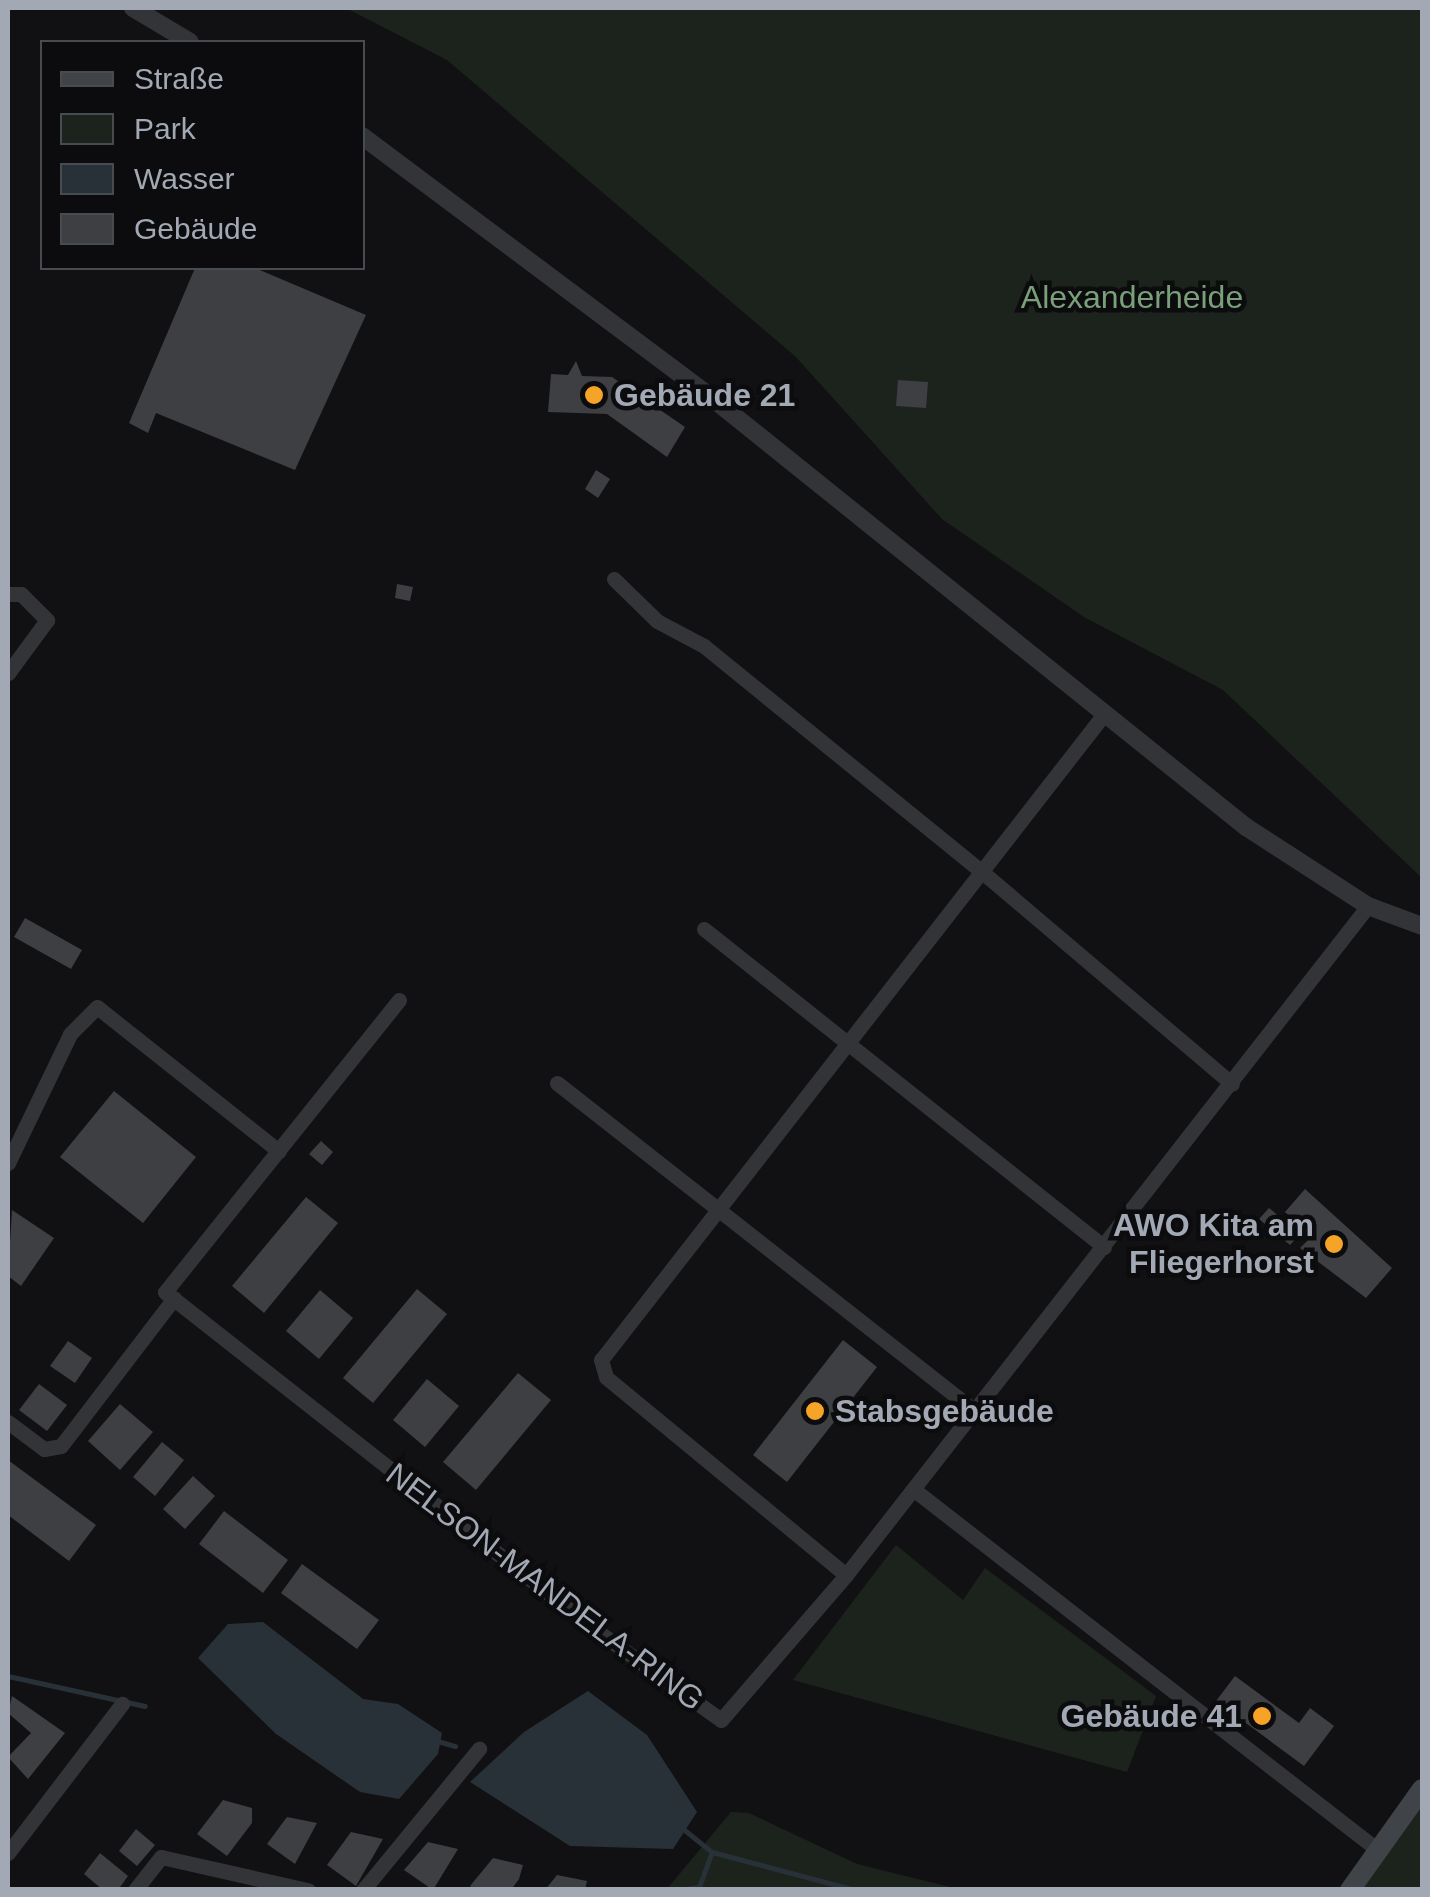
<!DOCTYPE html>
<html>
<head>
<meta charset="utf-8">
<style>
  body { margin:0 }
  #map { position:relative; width:1430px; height:1897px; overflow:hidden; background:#111113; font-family:Arial,sans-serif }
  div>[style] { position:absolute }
  .green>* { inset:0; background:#1c231c }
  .water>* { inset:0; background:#283137 }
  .stream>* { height:5px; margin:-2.5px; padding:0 2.5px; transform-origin:2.5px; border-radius:2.5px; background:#283137 }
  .building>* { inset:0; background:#3d3f43 }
  .minor>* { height:15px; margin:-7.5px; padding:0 7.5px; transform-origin:7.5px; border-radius:7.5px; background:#323438 }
  .tertiary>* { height:18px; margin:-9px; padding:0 9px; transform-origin:9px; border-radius:9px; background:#323438 }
  .secondary>* { height:20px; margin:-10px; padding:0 10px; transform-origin:10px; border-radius:10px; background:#404348 }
  .dots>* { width:28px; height:28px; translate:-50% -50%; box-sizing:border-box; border:5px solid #0c0c0e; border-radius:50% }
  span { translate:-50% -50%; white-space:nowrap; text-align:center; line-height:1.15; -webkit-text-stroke:9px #0c0c0e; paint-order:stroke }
  .park-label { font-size:32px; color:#79a079 }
  .poi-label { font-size:32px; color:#a2a9b4; font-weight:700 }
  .left { translate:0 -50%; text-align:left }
  .right { translate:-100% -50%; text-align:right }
  .street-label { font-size:32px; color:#a2a9b4 }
  .frame { position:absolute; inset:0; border:10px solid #a2a9b4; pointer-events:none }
  .legend { position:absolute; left:40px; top:40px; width:325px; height:230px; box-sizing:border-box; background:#0c0c0e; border:2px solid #484b50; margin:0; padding:12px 18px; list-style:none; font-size:30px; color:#a2a9b4 }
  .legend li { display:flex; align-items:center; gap:20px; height:50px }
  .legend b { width:50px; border:2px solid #484b50 }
</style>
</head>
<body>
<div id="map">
  <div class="green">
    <div style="clip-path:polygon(346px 8px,1422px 8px,1422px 878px,1223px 690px,1084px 617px,942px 519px,796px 357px,447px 60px)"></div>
    <div style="clip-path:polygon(896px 1545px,963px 1600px,985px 1568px,1156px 1696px,1127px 1772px,793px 1680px)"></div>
    <div style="clip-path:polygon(1422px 1789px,1422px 1889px,1350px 1889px)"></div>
    <div style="clip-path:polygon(731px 1812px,749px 1813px,857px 1864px,958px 1889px,667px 1889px)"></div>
  </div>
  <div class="water">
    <div style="clip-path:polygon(263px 1622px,363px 1699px,398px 1704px,442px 1733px,438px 1754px,399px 1799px,360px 1792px,276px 1734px,198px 1658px,228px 1624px)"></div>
    <div style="clip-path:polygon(588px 1691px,647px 1735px,697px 1812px,673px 1849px,570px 1846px,470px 1782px,524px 1732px)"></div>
  </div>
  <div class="stream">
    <div style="left:8px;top:1676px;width:140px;rotate:12.4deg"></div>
    <div style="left:434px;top:1740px;width:22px;rotate:16deg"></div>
    <div style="left:682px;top:1828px;width:38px;rotate:39deg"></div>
    <div style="left:712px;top:1852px;width:149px;rotate:14.8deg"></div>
    <div style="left:678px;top:1890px;width:21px;rotate:-8deg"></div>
    <div style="left:699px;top:1887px;width:37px;rotate:-70deg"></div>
  </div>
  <div class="building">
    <div style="clip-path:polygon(195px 268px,255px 268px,366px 315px,295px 470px,156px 413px,148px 433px,129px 423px)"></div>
    <div style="clip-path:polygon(576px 361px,582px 376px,612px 377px,685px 427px,667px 457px,607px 414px,548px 412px,551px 374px,568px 375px)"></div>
    <div style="clip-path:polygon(898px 380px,928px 382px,926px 408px,896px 406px)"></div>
    <div style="clip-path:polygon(596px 470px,610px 479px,598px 498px,585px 489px)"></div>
    <div style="clip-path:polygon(397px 584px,413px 587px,410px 601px,395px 598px)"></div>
    <div style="clip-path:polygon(25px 918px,82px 950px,71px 969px,14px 937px)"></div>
    <div style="clip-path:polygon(114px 1091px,196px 1157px,143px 1223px,60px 1157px)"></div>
    <div style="clip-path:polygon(321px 1141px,333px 1152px,322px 1165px,309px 1154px)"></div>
    <div style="clip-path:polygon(1305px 1189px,1392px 1268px,1366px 1298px,1300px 1248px,1311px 1237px,1285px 1212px)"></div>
    <div style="clip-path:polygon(306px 1197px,338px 1223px,264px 1313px,232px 1286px)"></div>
    <div style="clip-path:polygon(1269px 1208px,1281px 1218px,1271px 1229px,1259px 1219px)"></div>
    <div style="clip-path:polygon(12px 1210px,54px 1238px,21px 1286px,8px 1276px)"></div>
    <div style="clip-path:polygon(1287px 1223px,1300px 1234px,1290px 1245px,1277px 1234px)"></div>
    <div style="clip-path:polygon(417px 1289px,447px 1314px,373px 1403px,343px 1378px)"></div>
    <div style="clip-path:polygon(320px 1290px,353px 1318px,319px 1359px,286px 1331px)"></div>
    <div style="clip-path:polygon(843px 1340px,877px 1367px,787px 1482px,753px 1455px)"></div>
    <div style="clip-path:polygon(68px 1341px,92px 1358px,75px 1383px,50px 1366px)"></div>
    <div style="clip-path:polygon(518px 1373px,551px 1400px,476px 1490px,443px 1462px)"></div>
    <div style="clip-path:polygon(427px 1379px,459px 1406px,425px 1447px,393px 1420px)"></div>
    <div style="clip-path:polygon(39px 1384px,67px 1405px,47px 1431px,19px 1410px)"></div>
    <div style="clip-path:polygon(120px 1404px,153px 1432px,120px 1470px,88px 1441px)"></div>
    <div style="clip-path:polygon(162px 1442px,184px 1460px,155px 1496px,133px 1477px)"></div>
    <div style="clip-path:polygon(8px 1460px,96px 1525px,69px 1561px,8px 1515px)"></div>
    <div style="clip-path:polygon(193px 1476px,215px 1496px,185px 1529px,163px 1509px)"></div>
    <div style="clip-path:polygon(224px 1511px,288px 1560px,263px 1593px,199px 1544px)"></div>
    <div style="clip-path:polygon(302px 1564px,379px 1620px,357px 1649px,281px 1593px)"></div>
    <div style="clip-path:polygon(1235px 1676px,1299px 1723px,1310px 1708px,1334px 1726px,1304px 1766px,1216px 1701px)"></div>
    <div style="clip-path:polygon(12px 1696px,65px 1733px,28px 1779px,8px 1757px,31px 1733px,8px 1713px)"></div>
    <div style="clip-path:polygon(223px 1800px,252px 1808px,252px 1823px,227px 1856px,197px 1834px)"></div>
    <div style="clip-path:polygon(287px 1817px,317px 1823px,295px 1864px,267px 1844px)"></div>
    <div style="clip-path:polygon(136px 1829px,155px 1845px,137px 1866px,119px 1851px)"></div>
    <div style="clip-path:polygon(351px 1832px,383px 1839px,356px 1886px,327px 1865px)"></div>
    <div style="clip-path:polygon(428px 1842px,458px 1849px,433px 1890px,404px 1870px)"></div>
    <div style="clip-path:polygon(100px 1853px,128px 1876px,118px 1890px,103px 1890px,84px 1874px)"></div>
    <div style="clip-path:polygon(493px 1858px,523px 1865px,519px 1879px,511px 1890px,474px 1890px,470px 1886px)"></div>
    <div style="clip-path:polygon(557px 1875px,587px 1881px,585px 1890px,545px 1890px)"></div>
  </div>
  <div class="minor">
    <div style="left:614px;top:579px;width:60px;rotate:44.3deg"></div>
    <div style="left:657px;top:621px;width:53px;rotate:28deg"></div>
    <div style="left:704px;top:646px;width:357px;rotate:39.1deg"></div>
    <div style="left:981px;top:871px;width:329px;rotate:40.3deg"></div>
    <div style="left:8px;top:594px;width:13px"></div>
    <div style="left:21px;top:594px;width:37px;rotate:45deg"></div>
    <div style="left:47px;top:620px;width:66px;rotate:126.3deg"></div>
    <div style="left:704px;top:929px;width:511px;rotate:38.48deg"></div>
    <div style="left:399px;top:1000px;width:374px;rotate:128.7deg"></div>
    <div style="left:165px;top:1292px;width:536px;rotate:38.18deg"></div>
    <div style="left:586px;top:1623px;width:166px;rotate:35.7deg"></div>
    <div style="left:721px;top:1720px;width:191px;rotate:-49.2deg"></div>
    <div style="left:846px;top:1575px;width:849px;rotate:-52.04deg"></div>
    <div style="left:557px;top:1083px;width:531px;rotate:38.12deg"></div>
    <div style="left:8px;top:1163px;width:143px;rotate:-64.3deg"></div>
    <div style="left:70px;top:1034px;width:38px;rotate:-45deg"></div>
    <div style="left:97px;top:1007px;width:232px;rotate:38.4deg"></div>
    <div style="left:8px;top:1422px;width:45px;rotate:36.9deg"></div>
    <div style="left:44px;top:1449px;width:17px;rotate:-10deg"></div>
    <div style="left:61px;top:1446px;width:186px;rotate:-52.6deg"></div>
    <div style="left:913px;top:1489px;width:590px;rotate:37.84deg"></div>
    <div style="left:846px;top:1575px;width:311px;rotate:-140.5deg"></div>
    <div style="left:606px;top:1377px;width:18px;rotate:-106deg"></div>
    <div style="left:601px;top:1360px;width:819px;rotate:-52.09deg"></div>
    <div style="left:8px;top:1853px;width:188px;rotate:-52.6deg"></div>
    <div style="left:135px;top:1890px;width:42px;rotate:-51.8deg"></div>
    <div style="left:161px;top:1857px;width:151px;rotate:12.7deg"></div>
    <div style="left:363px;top:1890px;width:183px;rotate:-50.6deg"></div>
  </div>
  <div class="tertiary">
    <div style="left:133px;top:8px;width:66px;rotate:30.8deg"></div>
    <div style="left:362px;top:136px;width:444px;rotate:36.8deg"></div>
    <div style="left:717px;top:402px;width:679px;rotate:38.78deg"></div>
    <div style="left:1246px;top:827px;width:145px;rotate:32.9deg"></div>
    <div style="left:1368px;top:906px;width:58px;rotate:20.3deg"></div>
  </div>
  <div class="secondary">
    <div style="left:1350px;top:1890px;width:124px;rotate:-54.5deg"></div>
  </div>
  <div class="dots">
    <div style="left:594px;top:395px;background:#f6a427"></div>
    <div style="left:1334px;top:1244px;background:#f6a427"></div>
    <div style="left:815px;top:1411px;background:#f6a427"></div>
    <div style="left:1262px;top:1716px;background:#f6a427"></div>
  </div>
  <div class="park-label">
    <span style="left:1132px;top:297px">Alexanderheide</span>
  </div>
  <div class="poi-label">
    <span class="left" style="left:614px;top:395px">Gebäude 21</span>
    <span class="right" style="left:1314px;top:1244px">AWO Kita am<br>Fliegerhorst</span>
    <span class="left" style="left:835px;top:1411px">Stabsgebäude</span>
    <span class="right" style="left:1242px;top:1716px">Gebäude 41</span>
  </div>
  <div class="street-label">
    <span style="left:545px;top:1587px;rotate:37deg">NELSON-MANDELA-RING</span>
  </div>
  <div class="frame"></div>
  <ul class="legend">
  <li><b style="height:12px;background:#404348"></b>Straße</li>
  <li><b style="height:28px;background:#1c231c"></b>Park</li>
  <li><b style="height:28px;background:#283137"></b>Wasser</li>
  <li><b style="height:28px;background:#3d3f43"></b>Gebäude</li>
  </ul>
</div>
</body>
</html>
